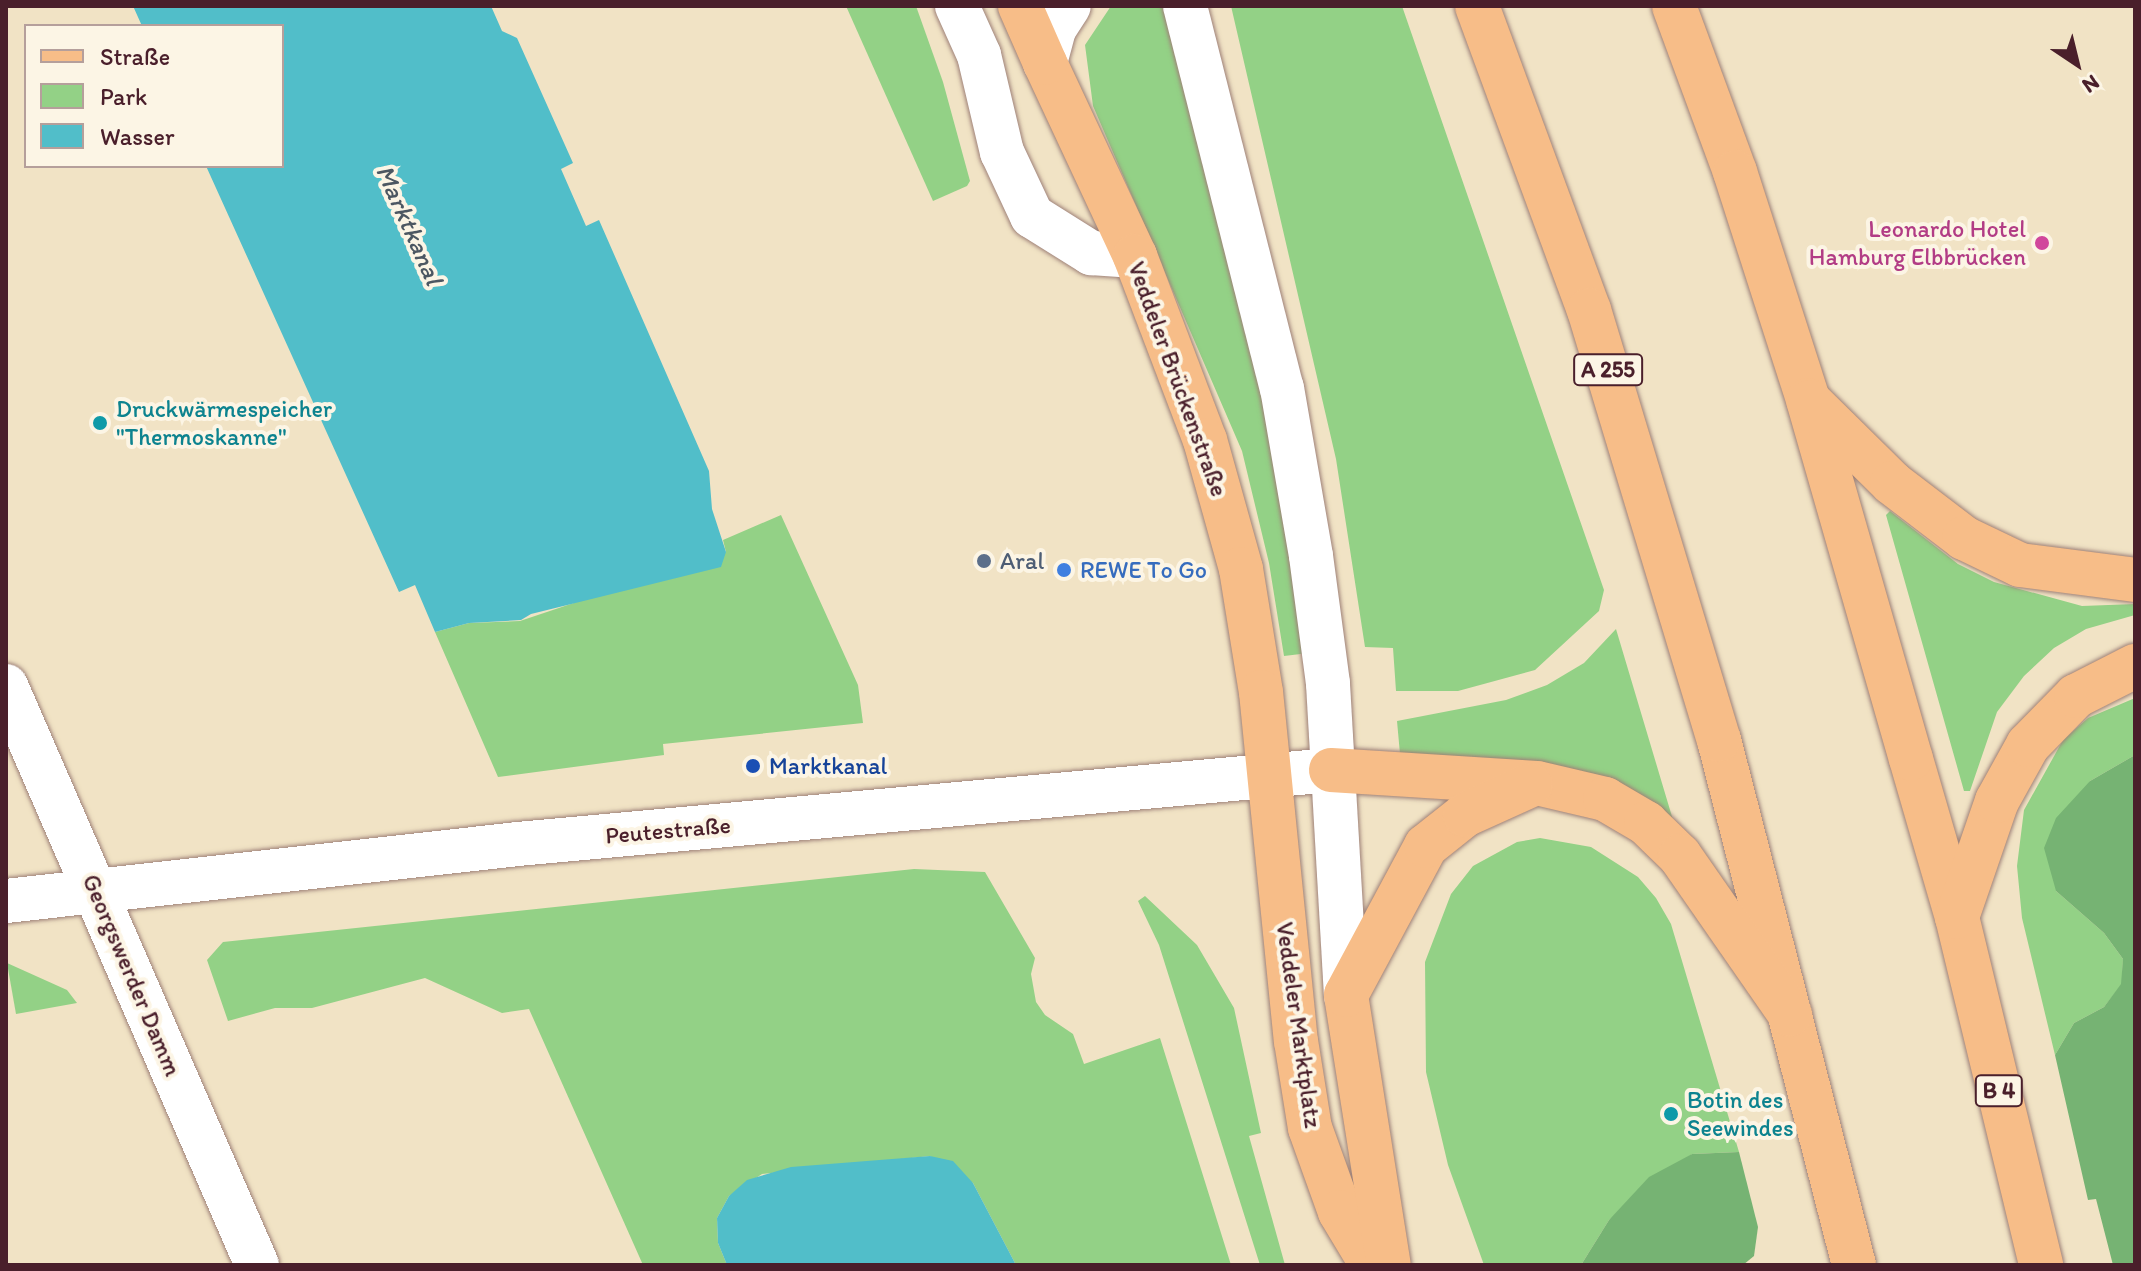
<!DOCTYPE html>
<html>
<head>
<meta charset="utf-8">
<style>
  body { margin:0 }
  #map { position:relative; width:2141px; height:1271px; overflow:hidden; background:#f1e3c5; font-family:Itim,sans-serif }
  div>[style] { position:absolute }
  .green>* { inset:0; background:#93d186 }
  .forest>* { inset:0; background:#76b373 }
  .water>* { inset:0; background:#51bec9 }
  .roads { filter:drop-shadow(0 0 2px #9e8178) drop-shadow(0 0 2px #9e8178) }
  .minor>* { height:44px; margin:-22px; padding:0 22px; transform-origin:22px; border-radius:22px; background:#fff }
  .tertiary>* { height:44px; margin:-22px; padding:0 22px; transform-origin:22px; border-radius:22px; background:#fff }
  .primary>* { height:44px; margin:-22px; padding:0 22px; transform-origin:22px; border-radius:22px; background:#f7bd88 }
  .trunk>* { height:44px; margin:-22px; padding:0 22px; transform-origin:22px; border-radius:22px; background:#f7bd88 }
  .motorway>* { height:44px; margin:-22px; padding:0 22px; transform-origin:22px; border-radius:22px; background:#f7bd88 }
  .dots>* { width:22px; height:22px; translate:-50% -50%; box-sizing:border-box; border:4px solid #fcf5e5; border-radius:50% }
  span { translate:-50% -50%; white-space:nowrap; text-align:center; line-height:1.15; -webkit-text-stroke:8px #fcf5e5; paint-order:stroke }
  .shield-label span { padding:2px 6px; background:#fcf5e5; border:2px solid; border-radius:6px; -webkit-text-stroke-width:0 }
  .shield-label { font-size:22px; color:#4a1f2b; font-weight:700 }
  .hotel-label { font-size:24px; color:#b23c85 }
  .right { translate:-100% -50%; text-align:right }
  .street-label { font-size:24px; color:#4a1f2b }
  .culture-label { font-size:24px; color:#0d838f }
  .left { translate:0 -50%; text-align:left }
  .service-label { font-size:24px; color:#4e5e75 }
  .shop-label { font-size:24px; color:#366cbe }
  .transit-label { font-size:24px; color:#164399 }
  .water-label { font-size:26px; color:#4c5762; font-style:italic }
  .frame { position:absolute; inset:0; border:8px solid #4a1f2b; pointer-events:none }
  .legend { position:absolute; left:24px; top:24px; width:260px; height:144px; box-sizing:border-box; background:#fcf5e5; border:2px solid #b59f9b; margin:0; padding:10px 14px; list-style:none; font-size:24px; color:#4a1f2b }
  .legend li { display:flex; align-items:center; gap:16px; height:40px }
  .legend b { width:40px; border:2px solid #b59f9b }
  .north { position:absolute; left:2037px; top:24px; width:80px; height:80px; -webkit-text-stroke:6px #fcf5e5; paint-order:stroke; rotate:145deg; font-size:22px; font-weight:700; line-height:32px; text-align:center; color:#4a1f2b }
  .north::after { content:''; display:block; margin:auto; width:28px; height:36px; background:#4a1f2b; clip-path:polygon(50% 0,100% 100%,50% 72%,0 100%) }
</style>
</head>
<body>
<div id="map">
  <div class="green">
    <div style="clip-path:polygon(846px 6px,916px 6px,943px 82px,970px 181px,967px 186px,933px 201px)"></div>
    <div style="clip-path:polygon(1111px 6px,1168px 6px,1265px 389px,1309px 653px,1284px 656px,1269px 563px,1242px 451px,1093px 106px,1085px 45px)"></div>
    <div style="clip-path:polygon(1231px 6px,1402px 6px,1604px 590px,1599px 611px,1535px 670px,1458px 691px,1396px 691px,1393px 648px,1365px 647px,1336px 459px)"></div>
    <div style="clip-path:polygon(1890px 511px,1958px 564px,1994px 582px,2082px 606px,2135px 604px,2135px 615px,2086px 629px,2054px 648px,2024px 676px,1997px 712px,1970px 791px,1964px 791px,1886px 515px)"></div>
    <div style="clip-path:polygon(781px 515px,858px 685px,863px 723px,663px 744px,664px 755px,498px 777px,435px 632px,469px 623px,520px 621px,726px 552px,723px 540px)"></div>
    <div style="clip-path:polygon(1616px 629px,1673px 820px,1400px 754px,1397px 721px,1506px 700px,1547px 685px,1584px 663px)"></div>
    <div style="clip-path:polygon(2135px 698px,2135px 755px,2090px 781px,2056px 891px,2104px 933px,2123px 959px,2122px 984px,2104px 1007px,2074px 1023px,2055px 1055px,2022px 918px,2017px 866px,2024px 810px,2063px 740px,2088px 718px)"></div>
    <div style="clip-path:polygon(1540px 838px,1591px 847px,1638px 877px,1656px 898px,1671px 924px,1739px 1152px,1692px 1154px,1609px 1220px,1581px 1265px,1484px 1265px,1448px 1165px,1426px 1072px,1425px 962px,1451px 894px,1473px 866px,1517px 842px)"></div>
    <div style="clip-path:polygon(914px 869px,985px 872px,1035px 958px,1031px 974px,1036px 1002px,1045px 1015px,1073px 1034px,1084px 1064px,1160px 1038px,1231px 1265px,1016px 1265px,973px 1183px,930px 1156px,762px 1174px,729px 1196px,717px 1218px,718px 1243px,727px 1265px,643px 1265px,529px 1009px,502px 1013px,425px 978px,312px 1008px,275px 1008px,228px 1021px,207px 960px,223px 942px)"></div>
    <div style="clip-path:polygon(1145px 896px,1197px 945px,1234px 1008px,1261px 1133px,1249px 1136px,1285px 1265px,1260px 1265px,1159px 945px,1138px 901px)"></div>
    <div style="clip-path:polygon(7px 963px,67px 990px,77px 1003px,16px 1014px)"></div>
  </div>
  <div class="forest">
    <div style="clip-path:polygon(2135px 755px,2135px 1265px,2113px 1265px,2096px 1199px,2088px 1200px,2055px 1055px,2074px 1023px,2104px 1007px,2121px 984px,2123px 959px,2104px 933px,2056px 891px,2044px 848px,2056px 818px,2090px 781px)"></div>
    <div style="clip-path:polygon(1739px 1152px,1758px 1227px,1754px 1256px,1743px 1265px,1581px 1265px,1609px 1220px,1649px 1177px,1692px 1154px)"></div>
  </div>
  <div class="water">
    <div style="clip-path:polygon(133px 6px,491px 6px,502px 31px,517px 38px,573px 163px,561px 169px,586px 226px,599px 220px,709px 471px,712px 509px,726px 552px,721px 567px,531px 614px,521px 620px,469px 623px,435px 632px,415px 585px,399px 592px,206px 166px,282px 166px,282px 26px,142px 26px)"></div>
    <div style="clip-path:polygon(930px 1156px,953px 1161px,973px 1183px,1016px 1265px,727px 1265px,718px 1243px,717px 1218px,729px 1196px,747px 1180px,791px 1167px)"></div>
  </div>
  <div class="roads">
    <div class="minor">
      <div style="left:957px;top:6px;width:54px;rotate:65.8deg"></div>
      <div style="left:979px;top:55px;width:100px;rotate:76.7deg"></div>
      <div style="left:1002px;top:152px;width:71px;rotate:64.9deg"></div>
      <div style="left:1032px;top:216px;width:70px;rotate:32.1deg"></div>
      <div style="left:1091px;top:253px;width:44px;rotate:3.9deg"></div>
      <div style="left:6px;top:686px;width:631px;rotate:66.56deg"></div>
    </div>
    <div class="tertiary">
      <div style="left:1185px;top:6px;width:394px;rotate:75.8deg"></div>
      <div style="left:1282px;top:388px;width:170px;rotate:80.2deg"></div>
      <div style="left:1311px;top:556px;width:129px;rotate:82.4deg"></div>
      <div style="left:1328px;top:684px;width:312px;rotate:86.7deg"></div>
      <div style="left:1045px;top:63px;width:35px;rotate:-75deg"></div>
      <div style="left:1054px;top:29px;width:27px;rotate:-57deg"></div>
      <div style="left:6px;top:901px;width:515px;rotate:-6.35deg"></div>
      <div style="left:518px;top:844px;width:816px;rotate:-5.2deg"></div>
    </div>
    <div class="primary">
      <div style="left:1045px;top:63px;width:213px;rotate:65deg"></div>
      <div style="left:1135px;top:256px;width:197px;rotate:69.2deg"></div>
      <div style="left:1205px;top:440px;width:134px;rotate:74.4deg"></div>
      <div style="left:1241px;top:569px;width:125px;rotate:80.8deg"></div>
      <div style="left:1261px;top:692px;width:351px;rotate:84.3deg"></div>
      <div style="left:1296px;top:1041px;width:88px;rotate:80.9deg"></div>
      <div style="left:1310px;top:1128px;width:89px;rotate:70.3deg"></div>
      <div style="left:1340px;top:1212px;width:62px;rotate:58.9deg"></div>
      <div style="left:1346px;top:995px;width:273px;rotate:81deg"></div>
    </div>
    <div class="trunk">
      <div style="left:1719px;top:740px;width:542px;rotate:75.58deg"></div>
      <div style="left:1911px;top:759px;width:165px;rotate:73.8deg"></div>
      <div style="left:1957px;top:917px;width:358px;rotate:76.4deg"></div>
      <div style="left:1331px;top:770px;width:206px;rotate:3.6deg"></div>
      <div style="left:1537px;top:783px;width:70px;rotate:13.2deg"></div>
      <div style="left:1605px;top:799px;width:48px;rotate:30.3deg"></div>
      <div style="left:1646px;top:823px;width:47px;rotate:44.1deg"></div>
      <div style="left:1680px;top:856px;width:193px;rotate:55.2deg"></div>
      <div style="left:1957px;top:917px;width:123px;rotate:-71deg"></div>
      <div style="left:1997px;top:801px;width:64px;rotate:-61deg"></div>
      <div style="left:2028px;top:745px;width:69px;rotate:-45.6deg"></div>
      <div style="left:2076px;top:696px;width:66px;rotate:-27deg"></div>
      <div style="left:1346px;top:995px;width:169px;rotate:-61.8deg"></div>
      <div style="left:1426px;top:846px;width:50px;rotate:-38.5deg"></div>
      <div style="left:1465px;top:815px;width:72px;rotate:-24.4deg"></div>
    </div>
    <div class="motorway">
      <div style="left:1020px;top:6px;width:62px;rotate:66.3deg"></div>
      <div style="left:1477px;top:6px;width:324px;rotate:69.8deg"></div>
      <div style="left:1589px;top:310px;width:449px;rotate:73.2deg"></div>
      <div style="left:1674px;top:6px;width:177px;rotate:69.8deg"></div>
      <div style="left:1735px;top:172px;width:239px;rotate:72.2deg"></div>
      <div style="left:1808px;top:400px;width:373px;rotate:74deg"></div>
      <div style="left:1810px;top:402px;width:115px;rotate:44.6deg"></div>
      <div style="left:1892px;top:483px;width:91px;rotate:37.4deg"></div>
      <div style="left:1964px;top:538px;width:62px;rotate:25.7deg"></div>
      <div style="left:2020px;top:565px;width:116px;rotate:7.4deg"></div>
    </div>
  </div>
  <div class="dots">
    <div style="left:2042px;top:243px;background:#d1479c"></div>
    <div style="left:100px;top:423px;background:#0f9aa8"></div>
    <div style="left:984px;top:561px;background:#5c6f8a"></div>
    <div style="left:1064px;top:570px;background:#3f7fe0"></div>
    <div style="left:753px;top:766px;background:#1a4fb4"></div>
    <div style="left:1671px;top:1114px;background:#0f9aa8"></div>
  </div>
  <div class="shield-label">
    <span style="left:1608px;top:370px">A 255</span>
    <span style="left:1999px;top:1091px">B 4</span>
  </div>
  <div class="hotel-label">
    <span class="right" style="left:2026px;top:243px">Leonardo Hotel<br>Hamburg Elbbrücken</span>
  </div>
  <div class="street-label">
    <span style="left:1178px;top:379px;rotate:70deg">Veddeler Brückenstraße</span>
    <span style="left:668px;top:830px;rotate:-5deg">Peutestraße</span>
    <span style="left:132px;top:975px;rotate:67deg">Georgswerder Damm</span>
    <span style="left:1299px;top:1025px;rotate:82deg">Veddeler Marktplatz</span>
  </div>
  <div class="culture-label">
    <span class="left" style="left:116px;top:423px">Druckwärmespeicher<br>"Thermoskanne"</span>
    <span class="left" style="left:1687px;top:1114px">Botin des<br>Seewindes</span>
  </div>
  <div class="service-label">
    <span class="left" style="left:1000px;top:561px">Aral</span>
  </div>
  <div class="shop-label">
    <span class="left" style="left:1080px;top:570px">REWE To Go</span>
  </div>
  <div class="transit-label">
    <span class="left" style="left:769px;top:766px">Marktkanal</span>
  </div>
  <div class="water-label">
    <span style="left:409px;top:225px;rotate:66deg">Marktkanal</span>
  </div>
  <div class="frame"></div>
  <ul class="legend">
  <li><b style="height:10px;background:#f7bd88"></b>Straße</li>
  <li><b style="height:22px;background:#93d186"></b>Park</li>
  <li><b style="height:22px;background:#51bec9"></b>Wasser</li>
  </ul>
  <div class="north">N</div>
</div>
</body>
</html>
